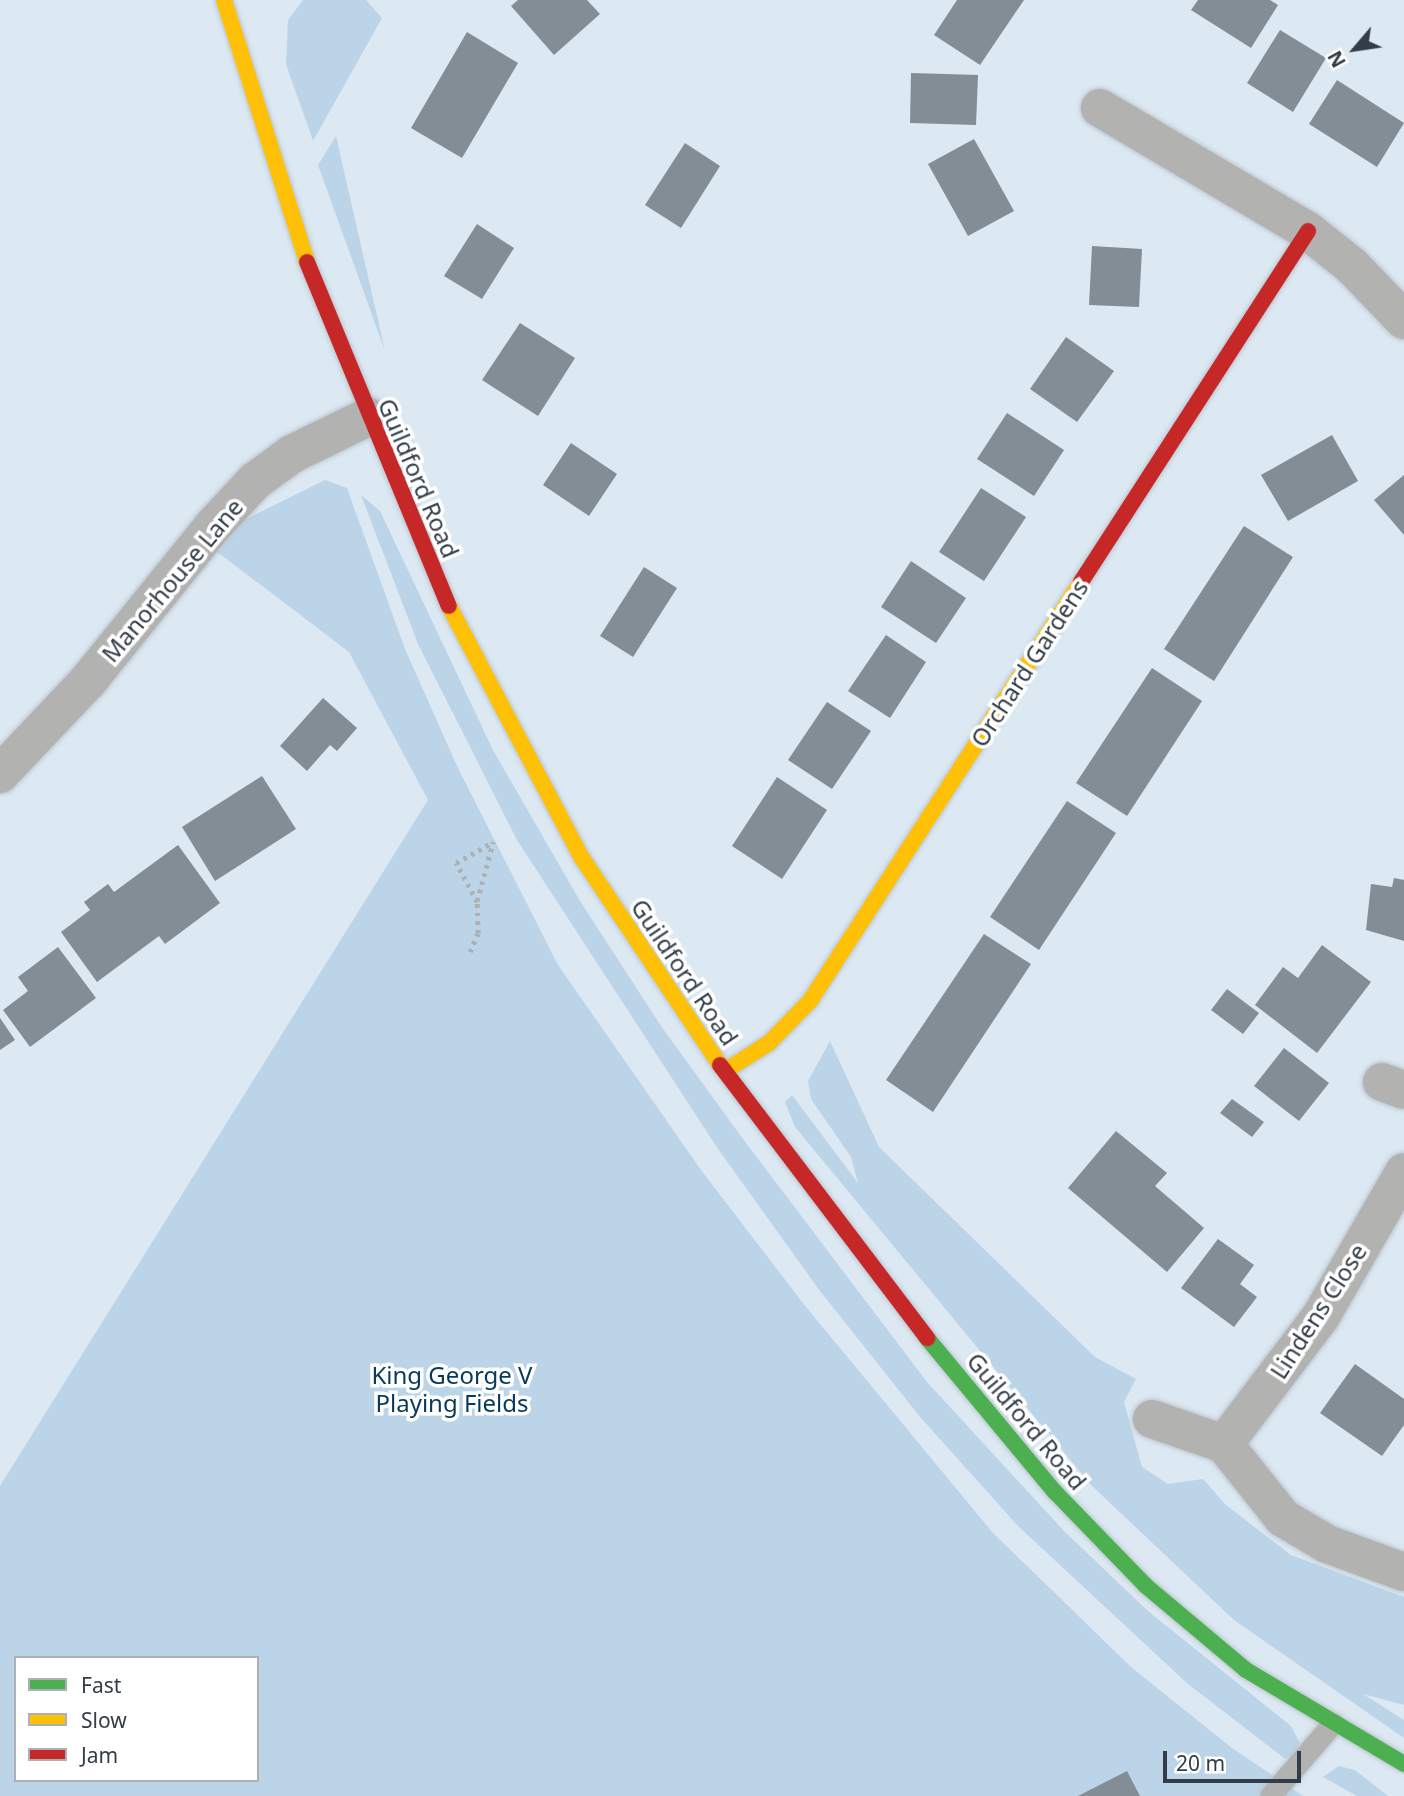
<!DOCTYPE html>
<html>
<head>
<meta charset="utf-8">
<style>
  body { margin:0 }
  #map { position:relative; width:1404px; height:1796px; overflow:hidden; background:#dce9f3; font-family:"Noto Sans",sans-serif }
  div>[style] { position:absolute }
  .green>* { inset:0; background:#bcd4e7 }
  .building>* { inset:0; background:#828d95 }
  .path>* { height:4.5px; margin-top:-2.25px; transform-origin:0; background:repeating-linear-gradient(90deg,#aeb1b2 0 3.5px,transparent 0 8.5px) }
  .roads { filter:drop-shadow(0 0 2px #bcc6cf) drop-shadow(0 0 2px #bcc6cf) }
  .lane>* { height:21px; margin:-10.5px; padding:0 10.5px; transform-origin:10.5px; border-radius:10.5px; background:#b2b2b0 }
  .street>* { height:38px; margin:-19px; padding:0 19px; transform-origin:19px; border-radius:19px; background:#b2b2b0 }
  .fast>* { height:16px; margin:-8px; padding:0 8px; transform-origin:8px; border-radius:8px; background:#4caf50 }
  .slow>* { height:16px; margin:-8px; padding:0 8px; transform-origin:8px; border-radius:8px; background:#ffc107 }
  .jam>* { height:16px; margin:-8px; padding:0 8px; transform-origin:8px; border-radius:8px; background:#c62828 }
  span { translate:-50% -50%; white-space:nowrap; text-align:center; line-height:1.15; -webkit-text-stroke:7px #fff; paint-order:stroke }
  .street-label { font-size:24px; color:#323d47 }
  .park-label { font-size:24px; color:#073a5a }
  .legend { position:absolute; left:14px; top:1656px; width:245px; height:126px; box-sizing:border-box; background:#fff; border:2px solid #adb1b5; margin:0; padding:9px 12px; list-style:none; font-size:21px; color:#323d47 }
  .legend li { display:flex; align-items:center; gap:14px; height:35px }
  .legend b { width:35px; border:2px solid #adb1b5 }
  .north { position:absolute; left:1320px; top:14px; width:70px; height:70px; -webkit-text-stroke:5px #fff; paint-order:stroke; rotate:241deg; font-size:19px; font-weight:700; line-height:28px; text-align:center; color:#323d47 }
  .north::after { content:''; display:block; margin:auto; width:24px; height:32px; background:#323d47; clip-path:polygon(50% 0,100% 100%,50% 72%,0 100%) }
  .scale { position:absolute; left:1163px; top:1751px; width:138px; height:32px; box-sizing:border-box; border:4px solid #323d47; border-top:0; padding-left:9px; font-size:21px; line-height:24px; white-space:nowrap; color:#323d47; -webkit-text-stroke:5px #fff; paint-order:stroke }
</style>
</head>
<body>
<div id="map">
  <div class="green">
    <div style="clip-path:polygon(303px 0,366px 0,382px 18px,313px 141px,286px 64px,288px 20px)"></div>
    <div style="clip-path:polygon(336px 136px,385px 351px,318px 165px)"></div>
    <div style="clip-path:polygon(evenodd,325px 480px,347px 488px,405px 649px,457px 766px,558px 965px,701px 1170px,806px 1307px,993px 1533px,1131px 1667px,1232px 1748px,1303px 1796px,0 1796px,0 1486px,428px 800px,349px 652px,216px 551px,242px 521px,325px 480px,16px 1658px,257px 1658px,257px 1780px,16px 1780px,16px 1658px)"></div>
    <div style="clip-path:polygon(361px 495px,380px 511px,493px 750px,580px 901px,661px 1026px,743px 1139px,927px 1382px,1065px 1532px,1148px 1611px,1291px 1726px,1300px 1743px,1293px 1757px,1284px 1758px,1188px 1684px,1019px 1527px,921px 1418px,820px 1291px,718px 1149px,517px 840px,418px 644px)"></div>
    <div style="clip-path:polygon(830px 1041px,879px 1147px,1095px 1357px,1136px 1379px,1124px 1402px,1142px 1467px,1168px 1484px,1203px 1479px,1226px 1505px,1291px 1555px,1404px 1597px,1404px 1705px,1363px 1694px,1404px 1720px,1404px 1738px,1234px 1620px,1091px 1485px,795px 1127px,785px 1102px,792px 1095px,858px 1183px,851px 1157px,811px 1099px,808px 1081px)"></div>
    <div style="clip-path:polygon(1339px 1766px,1355px 1770px,1388px 1796px,1357px 1796px,1323px 1777px)"></div>
  </div>
  <div class="building">
    <div style="clip-path:polygon(518px 0,587px 0,600px 14px,554px 55px,511px 6px)"></div>
    <div style="clip-path:polygon(957px 0,1024px 0,980px 65px,934px 35px)"></div>
    <div style="clip-path:polygon(1198px 0,1270px 0,1278px 5px,1251px 48px,1191px 10px)"></div>
    <div style="clip-path:polygon(1280px 30px,1326px 58px,1293px 112px,1247px 83px)"></div>
    <div style="clip-path:polygon(467px 32px,518px 63px,462px 158px,411px 128px)"></div>
    <div style="clip-path:polygon(911px 73px,978px 75px,976px 125px,910px 123px)"></div>
    <div style="clip-path:polygon(1337px 80px,1404px 123px,1377px 167px,1309px 124px)"></div>
    <div style="clip-path:polygon(974px 139px,1014px 211px,968px 236px,928px 164px)"></div>
    <div style="clip-path:polygon(685px 143px,720px 166px,681px 228px,645px 205px)"></div>
    <div style="clip-path:polygon(477px 224px,514px 248px,482px 299px,444px 276px)"></div>
    <div style="clip-path:polygon(1092px 246px,1142px 249px,1139px 307px,1089px 305px)"></div>
    <div style="clip-path:polygon(520px 323px,575px 358px,538px 416px,482px 380px)"></div>
    <div style="clip-path:polygon(1066px 337px,1114px 371px,1077px 422px,1030px 389px)"></div>
    <div style="clip-path:polygon(1007px 413px,1064px 450px,1034px 496px,977px 459px)"></div>
    <div style="clip-path:polygon(1332px 435px,1358px 481px,1288px 521px,1261px 475px)"></div>
    <div style="clip-path:polygon(571px 443px,617px 474px,589px 516px,543px 485px)"></div>
    <div style="clip-path:polygon(1404px 475px,1404px 535px,1374px 500px)"></div>
    <div style="clip-path:polygon(981px 488px,1026px 517px,984px 581px,939px 552px)"></div>
    <div style="clip-path:polygon(1244px 526px,1293px 557px,1214px 681px,1164px 649px)"></div>
    <div style="clip-path:polygon(911px 561px,966px 598px,936px 643px,881px 607px)"></div>
    <div style="clip-path:polygon(644px 567px,677px 588px,633px 657px,600px 636px)"></div>
    <div style="clip-path:polygon(886px 635px,926px 662px,890px 718px,848px 691px)"></div>
    <div style="clip-path:polygon(1152px 668px,1202px 701px,1127px 816px,1076px 783px)"></div>
    <div style="clip-path:polygon(323px 698px,357px 728px,337px 751px,330px 745px,307px 771px,280px 746px)"></div>
    <div style="clip-path:polygon(827px 702px,871px 731px,832px 789px,788px 760px)"></div>
    <div style="clip-path:polygon(262px 776px,296px 829px,215px 881px,182px 827px)"></div>
    <div style="clip-path:polygon(777px 777px,827px 810px,782px 879px,732px 846px)"></div>
    <div style="clip-path:polygon(1067px 801px,1116px 833px,1039px 950px,990px 917px)"></div>
    <div style="clip-path:polygon(178px 845px,220px 903px,165px 944px,159px 936px,97px 982px,61px 932px,90px 910px,84px 902px,108px 884px,114px 892px)"></div>
    <div style="clip-path:polygon(1394px 878px,1404px 880px,1404px 941px,1366px 930px,1371px 884px,1392px 887px)"></div>
    <div style="clip-path:polygon(984px 934px,1031px 964px,933px 1112px,886px 1080px)"></div>
    <div style="clip-path:polygon(1322px 945px,1371px 982px,1317px 1053px,1255px 1005px,1283px 967px,1298px 978px)"></div>
    <div style="clip-path:polygon(58px 947px,96px 998px,30px 1047px,3px 1010px,28px 991px,18px 977px)"></div>
    <div style="clip-path:polygon(1227px 989px,1259px 1013px,1243px 1034px,1211px 1010px)"></div>
    <div style="clip-path:polygon(0 1018px,15px 1040px,0 1050px)"></div>
    <div style="clip-path:polygon(1284px 1048px,1329px 1083px,1299px 1121px,1254px 1086px)"></div>
    <div style="clip-path:polygon(1232px 1099px,1264px 1122px,1252px 1137px,1220px 1113px)"></div>
    <div style="clip-path:polygon(1116px 1131px,1167px 1173px,1155px 1186px,1204px 1228px,1167px 1272px,1068px 1188px)"></div>
    <div style="clip-path:polygon(1218px 1239px,1254px 1265px,1240px 1284px,1257px 1297px,1234px 1327px,1181px 1288px)"></div>
    <div style="clip-path:polygon(1355px 1364px,1404px 1399px,1404px 1425px,1382px 1456px,1320px 1413px)"></div>
    <div style="clip-path:polygon(1127px 1771px,1140px 1796px,1078px 1796px)"></div>
  </div>
  <div class="path">
    <div style="left:477px;top:901px;width:61px;rotate:-74.8deg"></div>
    <div style="left:470px;top:952px;width:21px;rotate:-67deg"></div>
    <div style="left:478px;top:933px;width:31px;rotate:-92deg"></div>
    <div style="left:477px;top:902px;width:44px;rotate:-118.3deg"></div>
    <div style="left:456px;top:863px;width:43px;rotate:-29.6deg"></div>
  </div>
  <div class="roads">
    <div class="lane">
      <div style="left:1270px;top:1796px;width:96px;rotate:-49.2deg"></div>
    </div>
    <div class="street">
      <div style="left:1100px;top:108px;width:242px;rotate:30.6deg"></div>
      <div style="left:1308px;top:231px;width:56px;rotate:38.5deg"></div>
      <div style="left:1352px;top:266px;width:75px;rotate:46.1deg"></div>
      <div style="left:0;top:774px;width:128px;rotate:-46.6deg"></div>
      <div style="left:88px;top:681px;width:199px;rotate:-51.1deg"></div>
      <div style="left:213px;top:526px;width:62px;rotate:-47deg"></div>
      <div style="left:255px;top:481px;width:46px;rotate:-36.1deg"></div>
      <div style="left:292px;top:454px;width:85px;rotate:-26deg"></div>
      <div style="left:1382px;top:1082px;width:23px;rotate:20deg"></div>
      <div style="left:1152px;top:1419px;width:76px;rotate:19.1deg"></div>
      <div style="left:1224px;top:1444px;width:95px;rotate:51.4deg"></div>
      <div style="left:1283px;top:1518px;width:51px;rotate:30.6deg"></div>
      <div style="left:1327px;top:1544px;width:82px;rotate:20deg"></div>
      <div style="left:1224px;top:1444px;width:161px;rotate:-52.8deg"></div>
      <div style="left:1321px;top:1316px;width:166px;rotate:-60deg"></div>
    </div>
    <div class="fast">
      <div style="left:927px;top:1338px;width:200px;rotate:50.3deg"></div>
      <div style="left:1055px;top:1492px;width:131px;rotate:45.9deg"></div>
      <div style="left:1146px;top:1586px;width:131px;rotate:40deg"></div>
      <div style="left:1246px;top:1670px;width:184px;rotate:30.7deg"></div>
    </div>
    <div class="slow">
      <div style="left:224px;top:0;width:275px;rotate:72.4deg"></div>
      <div style="left:449px;top:606px;width:285px;rotate:62.2deg"></div>
      <div style="left:582px;top:858px;width:249px;rotate:56.3deg"></div>
      <div style="left:725px;top:1071px;width:52px;rotate:-32.5deg"></div>
      <div style="left:769px;top:1043px;width:59px;rotate:-45.7deg"></div>
      <div style="left:810px;top:1001px;width:499px;rotate:-57.1deg"></div>
    </div>
    <div class="jam">
      <div style="left:307px;top:262px;width:372px;rotate:67.6deg"></div>
      <div style="left:1081px;top:582px;width:418px;rotate:-57.1deg"></div>
      <div style="left:720px;top:1065px;width:343px;rotate:52.8deg"></div>
    </div>
  </div>
  <div class="street-label">
    <span style="left:419px;top:478px;rotate:67deg">Guildford Road</span>
    <span style="left:172px;top:580px;rotate:-50deg">Manorhouse Lane</span>
    <span style="left:1029px;top:663px;rotate:-57deg">Orchard Gardens</span>
    <span style="left:685px;top:972px;rotate:56deg">Guildford Road</span>
    <span style="left:1318px;top:1311px;rotate:-57deg">Lindens Close</span>
    <span style="left:1027px;top:1421px;rotate:50deg">Guildford Road</span>
  </div>
  <div class="park-label">
    <span style="left:452px;top:1389px">King George V<br>Playing Fields</span>
  </div>
  <ul class="legend">
  <li><b style="height:9px;background:#4caf50"></b>Fast</li>
  <li><b style="height:9px;background:#ffc107"></b>Slow</li>
  <li><b style="height:9px;background:#c62828"></b>Jam</li>
  </ul>
  <div class="north">N</div>
  <div class="scale">20 m</div>
</div>
</body>
</html>
